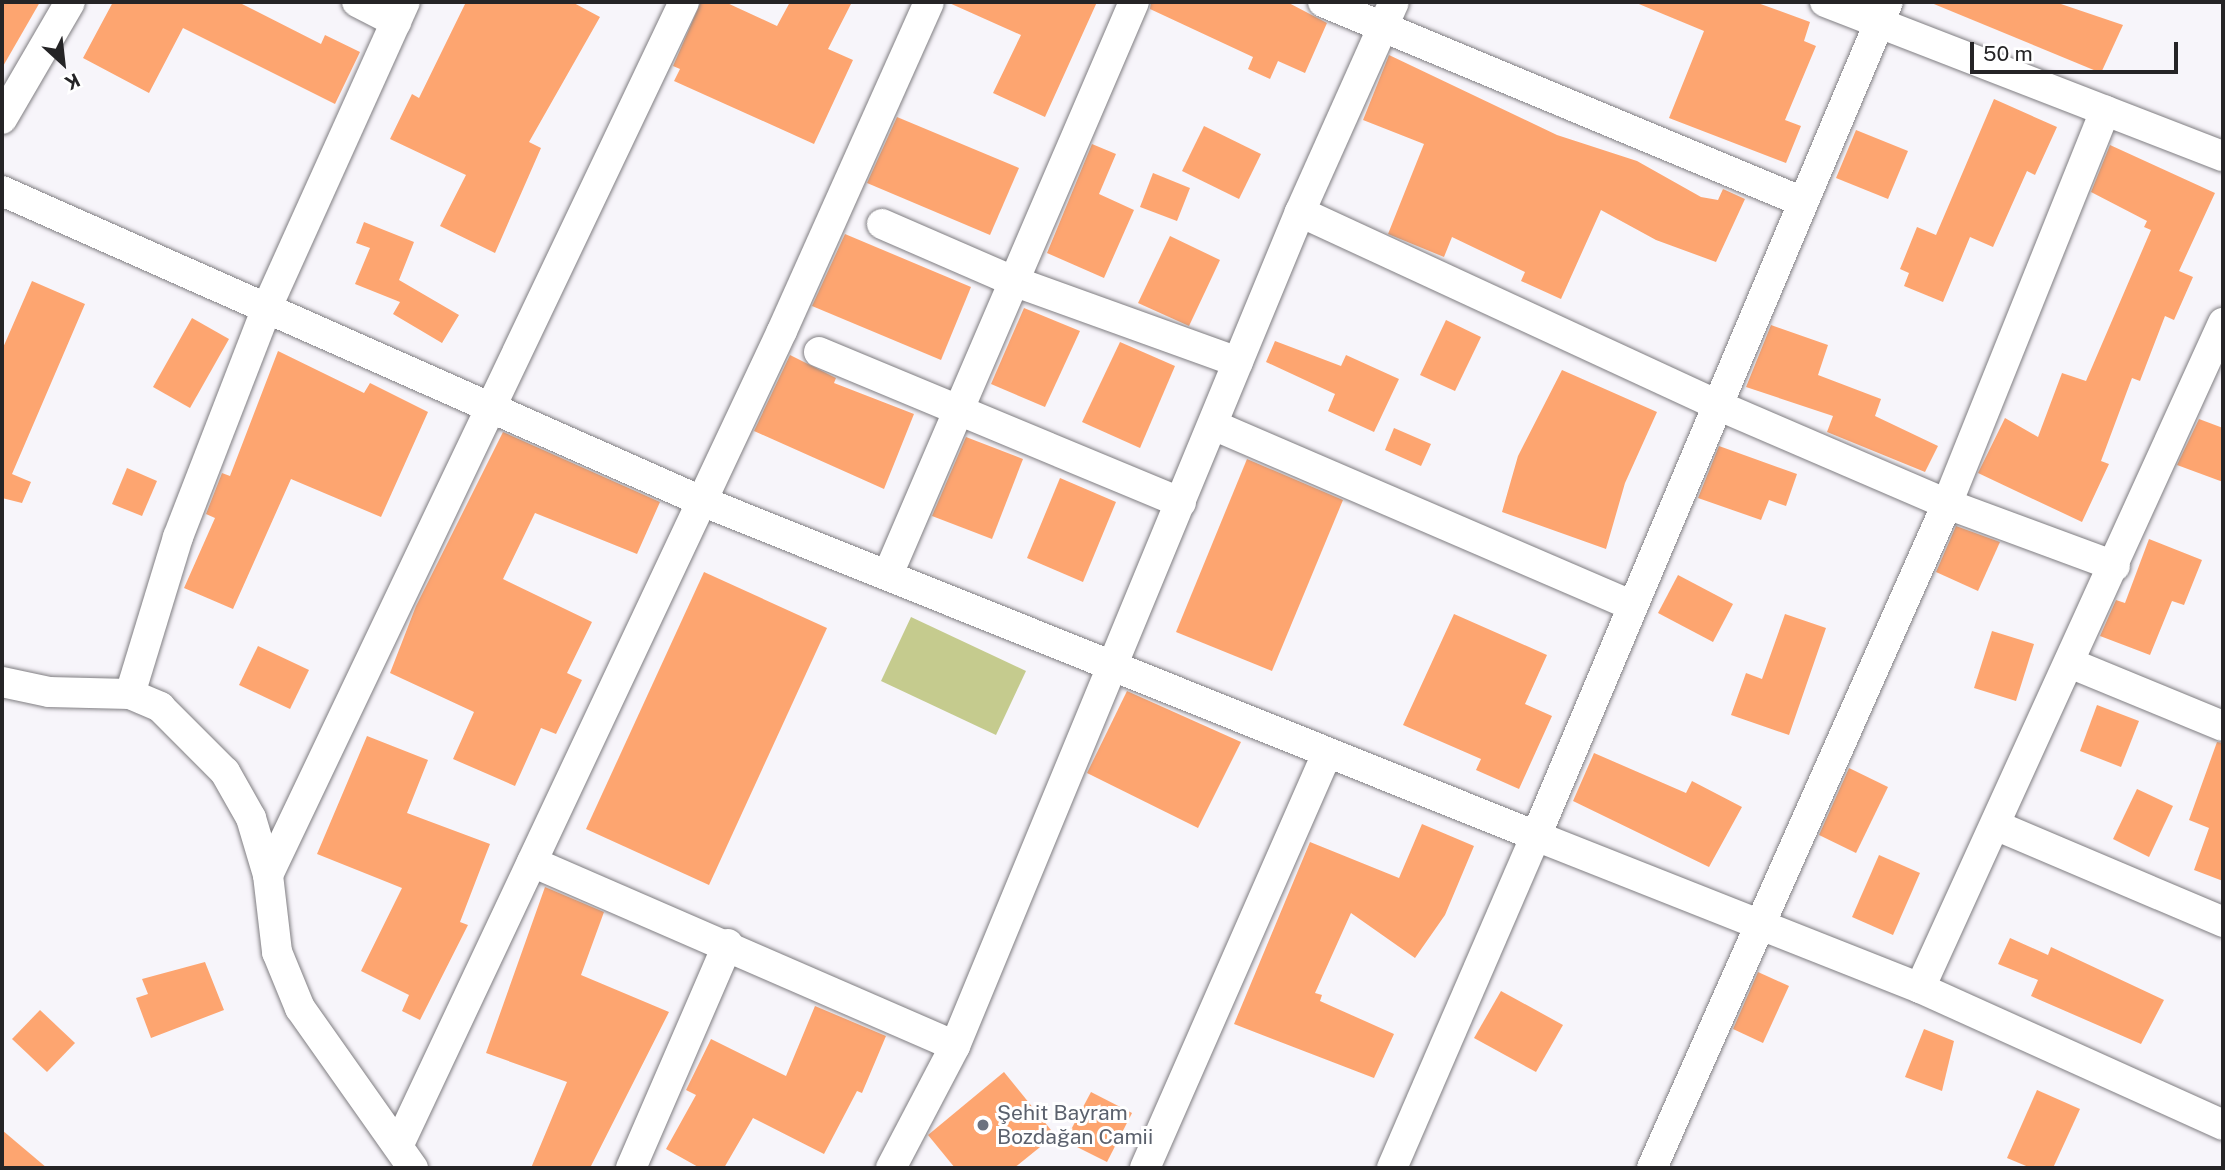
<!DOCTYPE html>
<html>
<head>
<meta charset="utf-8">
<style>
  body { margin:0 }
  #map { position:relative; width:2225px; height:1170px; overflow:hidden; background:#f7f5fa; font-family:"Public Sans",sans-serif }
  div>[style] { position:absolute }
  .green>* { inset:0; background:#c5cb8e }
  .building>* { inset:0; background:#fda570 }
  .roads { filter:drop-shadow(0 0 2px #807e82) drop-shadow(0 0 2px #807e82) }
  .minor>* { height:30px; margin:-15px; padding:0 15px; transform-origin:15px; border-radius:15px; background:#fff }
  .dots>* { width:19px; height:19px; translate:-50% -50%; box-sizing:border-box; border:4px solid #fff; border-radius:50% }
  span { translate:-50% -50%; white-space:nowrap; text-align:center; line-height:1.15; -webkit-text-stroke:6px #fff; paint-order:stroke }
  .worship-label { font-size:21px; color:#5b616d }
  .left { translate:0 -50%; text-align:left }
  .frame { position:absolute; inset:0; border:4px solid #252426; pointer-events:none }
  .north { position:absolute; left:28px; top:28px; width:70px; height:70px; -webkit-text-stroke:5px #fff; paint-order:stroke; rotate:153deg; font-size:19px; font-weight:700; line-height:28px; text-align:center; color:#252426 }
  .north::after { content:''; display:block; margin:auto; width:24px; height:32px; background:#252426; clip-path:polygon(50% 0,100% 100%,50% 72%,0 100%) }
  .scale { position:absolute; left:1970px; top:42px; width:208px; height:32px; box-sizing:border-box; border:4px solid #252426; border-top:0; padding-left:9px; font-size:21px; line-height:24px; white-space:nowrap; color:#252426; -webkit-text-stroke:5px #fff; paint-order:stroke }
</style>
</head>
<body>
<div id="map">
  <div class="green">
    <div style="clip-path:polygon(911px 617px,1026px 671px,996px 735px,881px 681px)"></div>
  </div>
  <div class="building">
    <div style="clip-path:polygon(2px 2px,40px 2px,2px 68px)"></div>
    <div style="clip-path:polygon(113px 2px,238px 2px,321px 44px,325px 35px,360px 52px,335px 104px,183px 28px,149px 93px,83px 58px)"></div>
    <div style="clip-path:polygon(466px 2px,572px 2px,600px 17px,529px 142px,541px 148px,495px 253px,440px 226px,466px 175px,390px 139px,412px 94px,419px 98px)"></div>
    <div style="clip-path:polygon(701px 2px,725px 2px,777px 26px,790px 2px,852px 2px,828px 49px,853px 60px,814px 144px,674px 81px,680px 69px,673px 66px)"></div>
    <div style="clip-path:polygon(947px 2px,1097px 2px,1045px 117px,993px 93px,1021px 35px)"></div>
    <div style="clip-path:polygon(1151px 2px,1287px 2px,1327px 23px,1305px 73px,1278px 61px,1270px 79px,1248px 69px,1253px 57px,1150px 9px)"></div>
    <div style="clip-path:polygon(1634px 2px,1755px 2px,1810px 22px,1804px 41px,1816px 46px,1785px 120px,1801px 126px,1786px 163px,1669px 118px,1704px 31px)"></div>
    <div style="clip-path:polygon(1929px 2px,2055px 2px,2123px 25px,2101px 73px)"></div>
    <div style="clip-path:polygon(1389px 55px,1557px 135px,1637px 161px,1701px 197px,1718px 200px,1723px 189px,1745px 199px,1716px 262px,1656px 240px,1601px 210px,1561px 299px,1521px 281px,1525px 272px,1452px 237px,1444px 257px,1388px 234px,1424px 144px,1363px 120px)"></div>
    <div style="clip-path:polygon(1994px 99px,2057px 127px,2035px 175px,2027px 171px,1993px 247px,1970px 237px,1943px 302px,1904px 286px,1909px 273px,1900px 269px,1917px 227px,1936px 235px)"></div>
    <div style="clip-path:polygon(897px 117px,1019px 168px,990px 235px,867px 183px)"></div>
    <div style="clip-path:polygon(1204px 126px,1261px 154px,1239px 199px,1182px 171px)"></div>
    <div style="clip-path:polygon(1856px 130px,1908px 151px,1888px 199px,1836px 178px)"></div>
    <div style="clip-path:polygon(1092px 144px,1116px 154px,1099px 194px,1134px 210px,1104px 278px,1047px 253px)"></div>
    <div style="clip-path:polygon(2110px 145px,2215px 193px,2179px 271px,2193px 277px,2174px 320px,2165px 316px,2140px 381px,2132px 378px,2101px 461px,2109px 464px,2082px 522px,1978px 473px,2005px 418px,2038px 437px,2062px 373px,2086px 381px,2151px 230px,2144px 227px,2147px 221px,2091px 192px)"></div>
    <div style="clip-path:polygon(1153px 173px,1190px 188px,1177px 221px,1140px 207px)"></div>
    <div style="clip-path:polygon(364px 222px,414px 242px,399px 280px,459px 315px,442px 343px,393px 314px,400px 302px,355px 284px,370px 248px,356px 243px)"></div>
    <div style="clip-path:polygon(845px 234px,971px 287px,941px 360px,812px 306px)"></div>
    <div style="clip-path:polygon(1170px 236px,1220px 260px,1189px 326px,1138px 303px)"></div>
    <div style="clip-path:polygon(32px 281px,85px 304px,12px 474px,31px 482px,22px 503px,2px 498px,2px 350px)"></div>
    <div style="clip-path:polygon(1024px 308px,1080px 331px,1045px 407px,991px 384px)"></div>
    <div style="clip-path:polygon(192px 318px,229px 339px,190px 408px,153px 387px)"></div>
    <div style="clip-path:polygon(1446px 320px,1481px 337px,1455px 391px,1420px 375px)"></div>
    <div style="clip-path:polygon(1771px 325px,1828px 345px,1818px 375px,1881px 399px,1875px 416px,1938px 446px,1925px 472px,1827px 432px,1833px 416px,1746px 387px)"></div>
    <div style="clip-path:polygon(1275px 341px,1341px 366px,1346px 355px,1399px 379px,1374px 432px,1328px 411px,1335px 394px,1266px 362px)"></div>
    <div style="clip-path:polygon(1120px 342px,1175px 366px,1140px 448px,1082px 422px)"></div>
    <div style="clip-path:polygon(278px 351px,364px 393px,370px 383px,428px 412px,381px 517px,291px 479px,233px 609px,184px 588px,215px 518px,206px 514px,222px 473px,230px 476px)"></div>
    <div style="clip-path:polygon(790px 355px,836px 378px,834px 383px,914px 414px,884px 489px,754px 431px)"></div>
    <div style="clip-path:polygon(1562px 370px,1657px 412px,1625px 483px,1606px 549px,1502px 512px,1518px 456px)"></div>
    <div style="clip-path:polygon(2199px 419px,2223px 428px,2223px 482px,2177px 465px)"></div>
    <div style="clip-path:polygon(1394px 428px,1431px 444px,1421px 466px,1385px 450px)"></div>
    <div style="clip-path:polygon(503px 432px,660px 502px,637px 554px,535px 513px,503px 579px,592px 622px,567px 673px,582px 680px,556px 734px,541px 728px,515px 786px,453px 759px,474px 712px,390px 673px,416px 606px)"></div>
    <div style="clip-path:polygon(966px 437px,1023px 459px,992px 539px,932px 516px)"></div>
    <div style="clip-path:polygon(1719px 446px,1797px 474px,1786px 506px,1769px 500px,1761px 520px,1698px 498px)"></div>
    <div style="clip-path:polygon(1247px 459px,1343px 500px,1272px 671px,1176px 632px)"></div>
    <div style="clip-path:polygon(127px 468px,157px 481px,142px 516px,112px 504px)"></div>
    <div style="clip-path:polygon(1060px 478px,1116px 502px,1083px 582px,1027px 558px)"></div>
    <div style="clip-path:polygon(1956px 526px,2000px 542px,1978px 591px,1936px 572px)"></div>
    <div style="clip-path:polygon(2149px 539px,2202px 560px,2184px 605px,2172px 601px,2150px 655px,2100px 636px,2116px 600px,2125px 603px)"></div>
    <div style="clip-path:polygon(704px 572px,827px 628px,709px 885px,586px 829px)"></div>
    <div style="clip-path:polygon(1678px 575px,1733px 604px,1713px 642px,1658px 613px)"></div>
    <div style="clip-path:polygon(1454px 614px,1547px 655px,1525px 704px,1552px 716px,1519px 789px,1476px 770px,1481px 759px,1403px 725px)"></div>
    <div style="clip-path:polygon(1785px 614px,1826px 628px,1789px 735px,1731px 715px,1746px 673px,1762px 679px)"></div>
    <div style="clip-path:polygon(1992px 631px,2034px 644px,2016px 701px,1974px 688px)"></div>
    <div style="clip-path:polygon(258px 646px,309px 670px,290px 709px,239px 685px)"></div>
    <div style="clip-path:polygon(1127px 691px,1241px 742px,1198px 828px,1087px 773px)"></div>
    <div style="clip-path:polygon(2097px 705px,2139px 721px,2121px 767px,2080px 751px)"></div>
    <div style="clip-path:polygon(367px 736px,428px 760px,407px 813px,490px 844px,460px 922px,468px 925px,420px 1020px,402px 1011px,409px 995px,361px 971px,402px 888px,317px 854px)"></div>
    <div style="clip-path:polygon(2217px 742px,2223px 743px,2223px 881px,2194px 870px,2209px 828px,2189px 820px)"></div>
    <div style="clip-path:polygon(1594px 753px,1686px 793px,1692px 781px,1742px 807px,1709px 867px,1573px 801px)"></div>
    <div style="clip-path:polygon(1849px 768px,1888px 787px,1856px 853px,1819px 835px)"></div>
    <div style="clip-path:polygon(2137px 789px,2173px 806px,2149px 857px,2113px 839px)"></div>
    <div style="clip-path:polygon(1422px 824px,1474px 846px,1445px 915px,1415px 958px,1351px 913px,1315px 993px,1322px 995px,1320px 1001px,1394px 1034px,1374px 1078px,1234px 1024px,1310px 842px,1399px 878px)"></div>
    <div style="clip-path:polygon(1879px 855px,1920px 873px,1893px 935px,1852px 917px)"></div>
    <div style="clip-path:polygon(545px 887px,604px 912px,581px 975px,669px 1012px,590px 1168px,531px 1168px,567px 1082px,486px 1053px)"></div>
    <div style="clip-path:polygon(2010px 938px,2048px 955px,2051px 947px,2164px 1000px,2141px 1044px,2031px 996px,2038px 980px,1998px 964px)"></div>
    <div style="clip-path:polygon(205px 962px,224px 1010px,151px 1038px,136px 998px,148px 994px,142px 979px)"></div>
    <div style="clip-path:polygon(1758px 972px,1789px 986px,1763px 1043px,1733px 1029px)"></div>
    <div style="clip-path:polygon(1501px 991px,1563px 1025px,1536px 1072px,1474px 1038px)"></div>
    <div style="clip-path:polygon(815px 1006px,886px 1036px,862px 1093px,857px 1091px,824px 1154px,753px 1118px,724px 1168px,700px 1168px,666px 1149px,696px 1095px,686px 1090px,711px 1039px,786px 1076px)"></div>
    <div style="clip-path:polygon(40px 1010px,75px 1043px,47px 1072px,12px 1039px)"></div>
    <div style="clip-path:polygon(1924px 1029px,1954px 1041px,1942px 1091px,1905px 1077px)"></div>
    <div style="clip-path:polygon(1004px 1072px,1055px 1135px,1014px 1168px,955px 1168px,928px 1135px)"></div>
    <div style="clip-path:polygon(2037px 1090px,2080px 1109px,2053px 1168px,2031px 1168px,2007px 1158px)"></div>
    <div style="clip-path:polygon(1091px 1092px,1132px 1113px,1107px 1162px,1065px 1141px)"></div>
    <div style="clip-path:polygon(2px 1130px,47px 1168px,2px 1168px)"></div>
  </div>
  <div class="roads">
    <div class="minor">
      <div style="left:357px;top:2px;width:44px;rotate:27.1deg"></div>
      <div style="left:1323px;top:2px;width:520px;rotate:22.62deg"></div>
      <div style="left:1825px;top:2px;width:427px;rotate:21.2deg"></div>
      <div style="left:2px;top:119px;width:135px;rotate:-59.8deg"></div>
      <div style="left:2px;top:191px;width:762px;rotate:23.91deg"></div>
      <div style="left:699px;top:500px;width:902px;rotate:21.87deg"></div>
      <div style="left:1536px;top:836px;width:905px;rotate:-67.12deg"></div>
      <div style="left:1300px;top:212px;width:459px;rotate:24.8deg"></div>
      <div style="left:1717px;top:405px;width:250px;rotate:23.3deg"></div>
      <div style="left:1947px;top:504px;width:179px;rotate:20.3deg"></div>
      <div style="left:882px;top:224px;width:143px;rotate:23.5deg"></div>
      <div style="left:1013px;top:281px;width:239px;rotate:19.8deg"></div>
      <div style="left:819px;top:352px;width:392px;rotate:22.6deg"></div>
      <div style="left:1213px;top:425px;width:457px;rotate:23.3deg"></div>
      <div style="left:889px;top:572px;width:620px;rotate:-66.74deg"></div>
      <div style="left:2070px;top:663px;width:165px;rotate:22.4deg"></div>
      <div style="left:2px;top:682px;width:48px;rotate:12deg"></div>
      <div style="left:49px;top:692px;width:81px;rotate:1.4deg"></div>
      <div style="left:130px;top:694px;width:33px;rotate:23deg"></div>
      <div style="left:160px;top:707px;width:92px;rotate:45deg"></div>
      <div style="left:225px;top:772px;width:53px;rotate:60.5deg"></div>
      <div style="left:251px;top:818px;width:59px;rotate:73.4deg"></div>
      <div style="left:268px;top:875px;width:78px;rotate:83.3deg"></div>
      <div style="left:277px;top:952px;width:61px;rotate:67.7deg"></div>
      <div style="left:300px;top:1008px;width:196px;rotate:54.8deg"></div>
      <div style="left:130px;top:694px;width:164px;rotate:-73deg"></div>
      <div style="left:178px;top:537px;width:249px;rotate:-68.8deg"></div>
      <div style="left:268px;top:305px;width:333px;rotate:-65.7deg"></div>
      <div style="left:1995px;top:825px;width:248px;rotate:23deg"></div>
      <div style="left:532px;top:862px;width:461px;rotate:23.5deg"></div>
      <div style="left:268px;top:875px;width:967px;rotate:-64.52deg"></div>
      <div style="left:1920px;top:988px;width:731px;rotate:-65.5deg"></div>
      <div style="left:400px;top:1142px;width:896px;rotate:-64.78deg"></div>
      <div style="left:782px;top:331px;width:360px;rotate:-65.9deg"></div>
      <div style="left:631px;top:1168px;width:244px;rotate:-66.6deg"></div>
      <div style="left:891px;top:1168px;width:138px;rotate:-62.3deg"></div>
      <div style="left:955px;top:1046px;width:903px;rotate:-67.53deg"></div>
      <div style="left:1300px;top:212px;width:230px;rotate:-65.9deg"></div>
      <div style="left:1145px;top:1168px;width:453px;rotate:-66.3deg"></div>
      <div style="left:1392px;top:1168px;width:362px;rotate:-66.6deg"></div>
      <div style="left:1536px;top:836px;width:413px;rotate:21.6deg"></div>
      <div style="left:1920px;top:988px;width:333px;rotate:24.3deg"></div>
      <div style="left:1652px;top:1168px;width:727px;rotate:-66.05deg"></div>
      <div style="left:1947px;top:504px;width:424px;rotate:-68.1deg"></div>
    </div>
  </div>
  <div class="dots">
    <div style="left:983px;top:1125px;background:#6b7280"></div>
  </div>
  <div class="worship-label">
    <span class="left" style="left:997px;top:1125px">Şehit Bayram<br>Bozdağan Camii</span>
  </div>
  <div class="frame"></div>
  <div class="north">K</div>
  <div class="scale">50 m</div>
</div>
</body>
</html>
